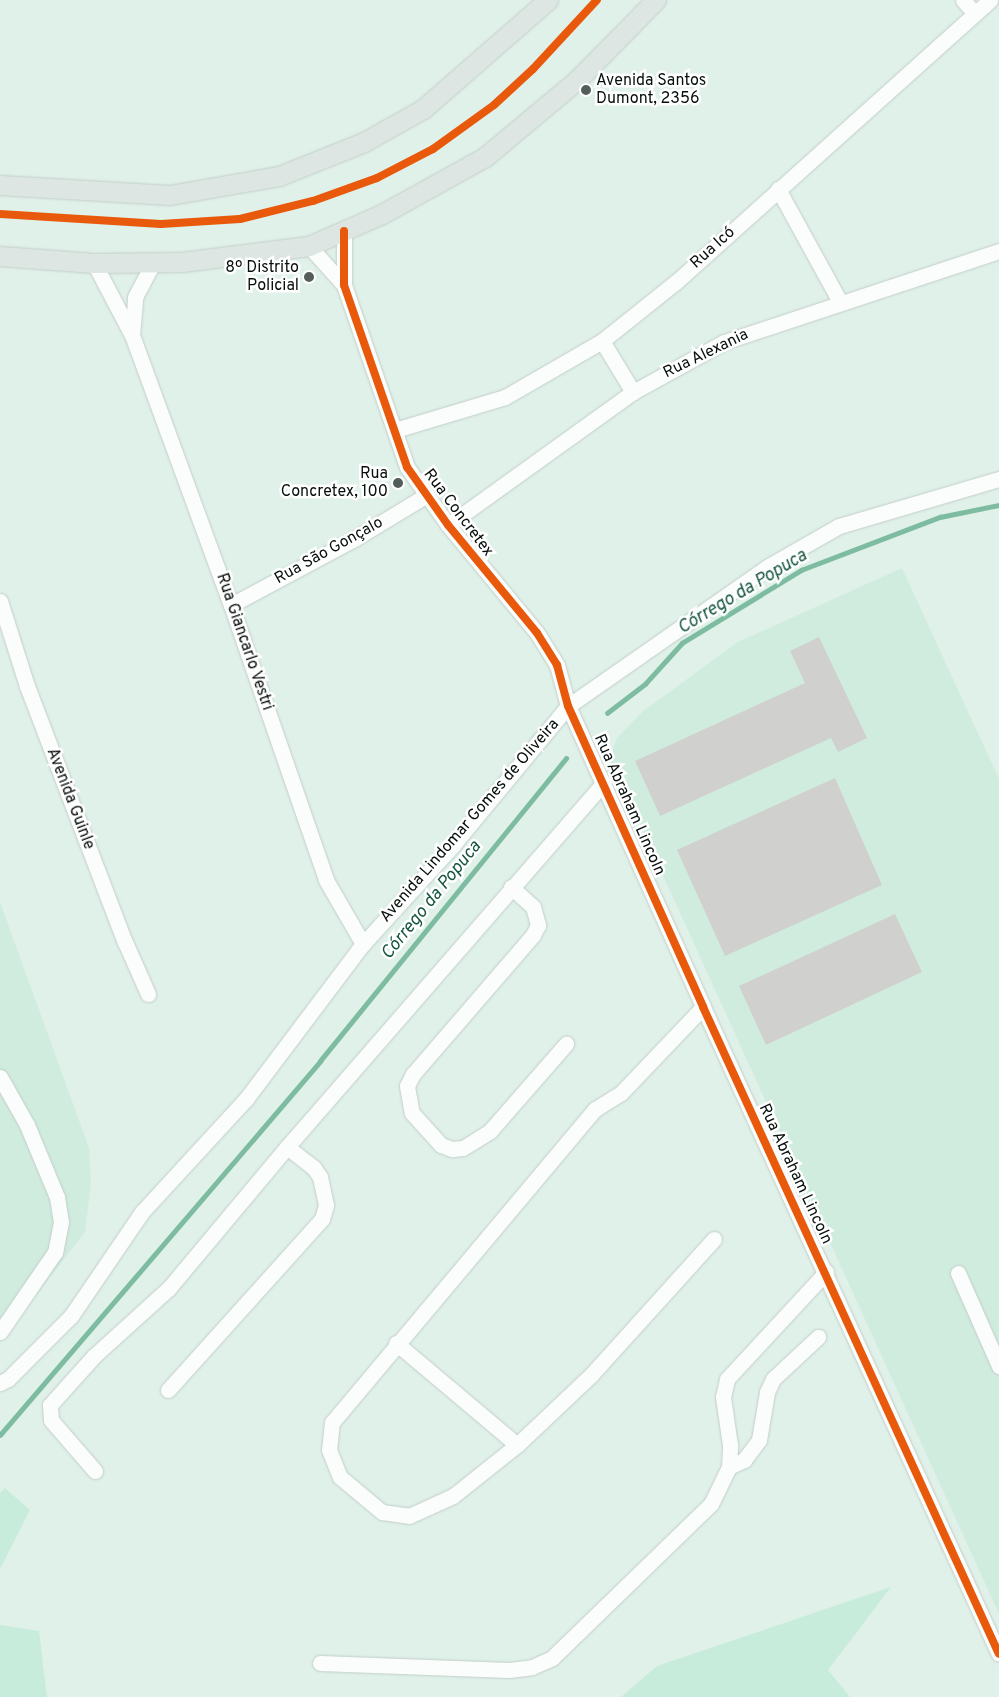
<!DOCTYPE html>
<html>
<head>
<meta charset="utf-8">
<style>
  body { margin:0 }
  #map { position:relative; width:999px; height:1697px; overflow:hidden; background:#e0f1e9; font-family:Overpass,sans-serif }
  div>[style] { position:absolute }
  .built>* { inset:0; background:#d0ecdf }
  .green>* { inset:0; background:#c8ecdb }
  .stream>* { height:4.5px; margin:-2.25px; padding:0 2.25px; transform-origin:2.25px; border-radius:2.25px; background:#7ebca2 }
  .building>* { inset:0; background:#d0d1ce }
  .roads { filter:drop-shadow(0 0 1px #c2cec8) drop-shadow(0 0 1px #c2cec8) }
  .minor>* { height:15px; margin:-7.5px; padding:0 7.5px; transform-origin:7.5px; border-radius:7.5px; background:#fafdfc }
  .major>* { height:19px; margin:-9.5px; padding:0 9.5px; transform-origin:9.5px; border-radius:9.5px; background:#dee6e3 }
  .cycleway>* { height:8px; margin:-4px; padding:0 4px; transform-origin:4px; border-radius:4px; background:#e8590c }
  .dots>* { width:14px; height:14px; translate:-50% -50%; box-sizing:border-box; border:2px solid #fff; border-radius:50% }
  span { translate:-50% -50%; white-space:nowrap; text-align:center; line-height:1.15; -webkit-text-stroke:5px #fff; paint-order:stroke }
  .poi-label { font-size:16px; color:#060f0b }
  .left { translate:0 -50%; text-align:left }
  .right { translate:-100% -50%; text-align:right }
  .street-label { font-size:16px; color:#060f0b }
  .water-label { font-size:18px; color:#15563e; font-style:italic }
</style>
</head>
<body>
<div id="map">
  <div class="built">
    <div style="clip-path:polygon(902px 568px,999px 779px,999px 1614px,610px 759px,617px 738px,642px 712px,738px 642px)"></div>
    <div style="clip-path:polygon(0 902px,89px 1148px,91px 1183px,85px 1232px,0 1342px)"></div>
  </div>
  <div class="green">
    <div style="clip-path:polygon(5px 1488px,30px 1510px,0 1569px,0 1493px)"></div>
    <div style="clip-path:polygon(891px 1587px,828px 1670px,850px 1697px,621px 1697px,657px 1666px)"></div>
    <div style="clip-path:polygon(0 1625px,39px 1631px,47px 1697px,0 1697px)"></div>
  </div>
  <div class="stream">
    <div style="left:607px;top:713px;width:48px;rotate:-37.3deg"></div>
    <div style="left:645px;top:684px;width:55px;rotate:-47.9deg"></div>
    <div style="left:682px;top:643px;width:140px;rotate:-31.5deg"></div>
    <div style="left:801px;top:570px;width:149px;rotate:-20.9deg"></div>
    <div style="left:940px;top:517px;width:60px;rotate:-11.5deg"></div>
    <div style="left:0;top:1435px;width:492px;rotate:-49.4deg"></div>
    <div style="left:320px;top:1061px;width:390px;rotate:-50.9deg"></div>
  </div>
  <div class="building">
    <div style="clip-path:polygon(819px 637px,867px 738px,838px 752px,831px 738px,660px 816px,635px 761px,805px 683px,790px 651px)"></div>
    <div style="clip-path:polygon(835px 778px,882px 885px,725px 956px,677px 850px)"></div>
    <div style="clip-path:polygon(895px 914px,922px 972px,766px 1045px,739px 986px)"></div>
  </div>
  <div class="roads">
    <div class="minor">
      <div style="left:963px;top:0;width:18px;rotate:49deg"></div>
      <div style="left:778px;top:189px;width:129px;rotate:61.2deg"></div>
      <div style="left:344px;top:231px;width:54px;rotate:90deg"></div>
      <div style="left:344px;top:285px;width:193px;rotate:70.9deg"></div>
      <div style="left:407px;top:467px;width:71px;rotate:54.7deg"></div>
      <div style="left:448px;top:525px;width:140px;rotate:50.5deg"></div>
      <div style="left:537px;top:633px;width:38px;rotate:58deg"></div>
      <div style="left:557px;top:665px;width:42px;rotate:75deg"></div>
      <div style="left:568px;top:706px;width:330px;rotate:65.8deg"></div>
      <div style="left:703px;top:1007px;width:711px;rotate:65.42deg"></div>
      <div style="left:309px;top:246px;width:52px;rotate:48.1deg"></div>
      <div style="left:94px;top:263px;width:81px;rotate:62.2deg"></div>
      <div style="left:132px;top:335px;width:288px;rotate:69.9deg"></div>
      <div style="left:231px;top:605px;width:291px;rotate:70.9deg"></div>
      <div style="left:326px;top:880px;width:74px;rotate:60deg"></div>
      <div style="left:132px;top:335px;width:38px;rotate:-85deg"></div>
      <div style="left:135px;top:297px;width:40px;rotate:-62deg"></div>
      <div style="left:602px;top:341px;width:60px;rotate:58.7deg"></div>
      <div style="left:395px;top:430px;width:115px;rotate:-16.7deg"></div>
      <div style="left:505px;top:397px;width:112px;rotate:-30deg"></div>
      <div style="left:602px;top:341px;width:95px;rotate:-38.6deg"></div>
      <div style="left:676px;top:282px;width:422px;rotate:-41.9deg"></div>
      <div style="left:448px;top:525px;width:228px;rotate:-35.7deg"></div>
      <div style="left:633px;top:392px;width:104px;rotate:-28.8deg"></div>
      <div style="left:724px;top:342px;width:290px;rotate:-18.3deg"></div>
      <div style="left:0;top:601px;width:89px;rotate:72.4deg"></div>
      <div style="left:27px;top:686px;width:274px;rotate:69.1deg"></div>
      <div style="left:125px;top:942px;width:57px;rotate:66.1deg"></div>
      <div style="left:231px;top:605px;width:142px;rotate:-28.2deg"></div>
      <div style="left:356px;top:538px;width:81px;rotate:-31.3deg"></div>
      <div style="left:511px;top:887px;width:30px;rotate:42deg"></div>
      <div style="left:533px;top:907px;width:19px;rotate:74deg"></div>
      <div style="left:538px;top:925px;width:11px;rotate:117deg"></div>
      <div style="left:533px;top:935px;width:184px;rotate:130.8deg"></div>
      <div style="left:413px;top:1074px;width:13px;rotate:117deg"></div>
      <div style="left:407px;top:1086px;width:27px;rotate:80deg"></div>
      <div style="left:412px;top:1113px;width:43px;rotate:47.8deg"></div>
      <div style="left:441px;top:1145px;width:12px;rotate:20deg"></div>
      <div style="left:452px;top:1149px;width:11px;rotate:-5deg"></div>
      <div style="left:463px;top:1148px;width:32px;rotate:-32deg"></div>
      <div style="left:490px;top:1131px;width:116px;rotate:-48.9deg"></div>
      <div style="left:703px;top:1007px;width:119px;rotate:133.6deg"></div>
      <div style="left:621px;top:1093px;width:31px;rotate:148deg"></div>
      <div style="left:595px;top:1109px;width:409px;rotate:130deg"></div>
      <div style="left:332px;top:1422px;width:28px;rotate:96deg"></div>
      <div style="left:329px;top:1450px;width:29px;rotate:68deg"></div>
      <div style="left:340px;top:1477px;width:55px;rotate:39.8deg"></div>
      <div style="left:382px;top:1512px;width:27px;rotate:8deg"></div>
      <div style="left:409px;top:1516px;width:48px;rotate:-24.4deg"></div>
      <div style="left:453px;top:1496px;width:82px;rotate:-38.6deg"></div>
      <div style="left:517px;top:1445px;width:103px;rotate:-43.4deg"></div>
      <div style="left:592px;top:1374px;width:182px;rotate:-47.9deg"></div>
      <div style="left:0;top:1077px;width:55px;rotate:60.6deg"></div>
      <div style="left:27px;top:1125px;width:78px;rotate:67.4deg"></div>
      <div style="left:57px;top:1197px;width:25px;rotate:81deg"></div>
      <div style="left:61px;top:1222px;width:31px;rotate:101deg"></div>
      <div style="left:55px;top:1252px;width:97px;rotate:124.5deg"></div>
      <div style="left:958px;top:1273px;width:102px;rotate:66.2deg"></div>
      <div style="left:396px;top:1343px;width:158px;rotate:40.1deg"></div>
      <div style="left:0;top:1383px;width:9px;rotate:-27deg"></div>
      <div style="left:8px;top:1379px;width:89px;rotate:-45deg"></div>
      <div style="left:71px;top:1316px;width:126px;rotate:-55.7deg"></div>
      <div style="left:142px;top:1212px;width:154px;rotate:-47.4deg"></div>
      <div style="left:246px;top:1099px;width:194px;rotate:-53deg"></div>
      <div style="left:363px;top:944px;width:134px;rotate:-47.7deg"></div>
      <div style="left:453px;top:845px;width:180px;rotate:-50.4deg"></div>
      <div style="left:568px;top:706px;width:243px;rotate:-34.9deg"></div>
      <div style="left:767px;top:567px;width:83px;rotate:-29.7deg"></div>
      <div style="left:839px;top:526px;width:167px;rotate:-16.4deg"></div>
      <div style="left:168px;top:1390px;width:230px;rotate:-48deg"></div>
      <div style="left:322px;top:1219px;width:15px;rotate:-74deg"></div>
      <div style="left:326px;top:1205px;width:29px;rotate:-102deg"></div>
      <div style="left:320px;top:1177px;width:11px;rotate:-124deg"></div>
      <div style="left:314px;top:1168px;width:34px;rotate:-142deg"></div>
      <div style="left:729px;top:1467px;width:17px;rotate:-25deg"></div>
      <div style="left:744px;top:1460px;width:25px;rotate:-53deg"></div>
      <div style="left:759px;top:1440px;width:49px;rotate:-80.5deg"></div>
      <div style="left:767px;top:1392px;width:14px;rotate:-65deg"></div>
      <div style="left:773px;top:1379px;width:62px;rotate:-43deg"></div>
      <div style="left:95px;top:1471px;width:67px;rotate:-130.8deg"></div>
      <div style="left:51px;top:1420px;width:15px;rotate:-94deg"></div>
      <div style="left:50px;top:1405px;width:66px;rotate:-48.1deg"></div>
      <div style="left:94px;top:1356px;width:101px;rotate:-42.2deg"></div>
      <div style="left:169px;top:1288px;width:184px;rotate:-50.1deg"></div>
      <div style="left:287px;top:1147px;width:483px;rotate:-49deg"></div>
      <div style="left:320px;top:1663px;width:189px;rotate:2.1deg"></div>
      <div style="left:509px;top:1670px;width:23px;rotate:-7deg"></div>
      <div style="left:532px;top:1667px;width:22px;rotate:-24deg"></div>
      <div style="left:552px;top:1658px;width:221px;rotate:-44.1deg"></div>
      <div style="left:711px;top:1504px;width:41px;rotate:-64.1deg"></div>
      <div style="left:729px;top:1467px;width:22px;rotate:-87deg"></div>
      <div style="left:730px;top:1445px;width:49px;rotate:-98.3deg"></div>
      <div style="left:723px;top:1397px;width:18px;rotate:-77deg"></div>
      <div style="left:727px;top:1379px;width:146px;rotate:-47.2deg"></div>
    </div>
    <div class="major">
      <div style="left:0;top:185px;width:170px;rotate:3.4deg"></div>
      <div style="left:170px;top:195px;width:111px;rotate:-9.9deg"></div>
      <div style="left:279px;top:176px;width:92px;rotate:-21.8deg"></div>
      <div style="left:364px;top:142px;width:68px;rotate:-29.2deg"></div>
      <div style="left:423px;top:109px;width:166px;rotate:-41.1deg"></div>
      <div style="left:0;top:256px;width:94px;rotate:4.3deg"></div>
      <div style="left:94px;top:263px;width:88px;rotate:-0.7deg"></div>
      <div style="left:182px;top:262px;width:128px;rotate:-7.2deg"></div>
      <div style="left:309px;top:246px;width:80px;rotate:-23.7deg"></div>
      <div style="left:382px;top:214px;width:118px;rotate:-29deg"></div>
      <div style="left:485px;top:157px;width:119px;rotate:-39.9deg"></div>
      <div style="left:576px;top:81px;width:114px;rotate:-45.4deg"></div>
    </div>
  </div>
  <div class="cycleway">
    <div style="left:0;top:214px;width:161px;rotate:3.6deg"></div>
    <div style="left:161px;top:224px;width:79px;rotate:-3.6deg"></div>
    <div style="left:240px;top:219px;width:75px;rotate:-13.9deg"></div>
    <div style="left:313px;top:201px;width:68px;rotate:-19.8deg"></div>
    <div style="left:377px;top:178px;width:63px;rotate:-27.4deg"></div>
    <div style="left:433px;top:149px;width:75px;rotate:-35.8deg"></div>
    <div style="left:494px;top:105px;width:53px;rotate:-42.7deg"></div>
    <div style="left:533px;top:69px;width:94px;rotate:-47.2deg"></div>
    <div style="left:344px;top:231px;width:54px;rotate:90deg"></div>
    <div style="left:344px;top:285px;width:193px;rotate:70.9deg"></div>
    <div style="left:407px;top:467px;width:71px;rotate:54.7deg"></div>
    <div style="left:448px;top:525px;width:140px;rotate:50.5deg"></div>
    <div style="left:537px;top:633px;width:38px;rotate:58deg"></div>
    <div style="left:557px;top:665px;width:42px;rotate:75deg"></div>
    <div style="left:568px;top:706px;width:330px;rotate:65.8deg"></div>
    <div style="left:703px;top:1007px;width:711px;rotate:65.42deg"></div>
  </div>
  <div class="dots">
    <div style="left:586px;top:90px;background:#525e59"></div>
    <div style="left:309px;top:277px;background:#525e59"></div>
    <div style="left:398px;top:483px;background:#525e59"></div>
  </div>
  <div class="poi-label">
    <span class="left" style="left:596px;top:90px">Avenida Santos<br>Dumont, 2356</span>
    <span class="right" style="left:299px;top:277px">8º Distrito<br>Policial</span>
    <span class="right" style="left:388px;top:483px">Rua<br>Concretex, 100</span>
  </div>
  <div class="street-label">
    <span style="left:713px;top:248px;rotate:-42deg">Rua Icó</span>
    <span style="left:706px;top:354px;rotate:-26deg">Rua Alexania</span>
    <span style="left:458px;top:513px;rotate:53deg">Rua Concretex</span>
    <span style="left:329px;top:551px;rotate:-29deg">Rua São Gonçalo</span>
    <span style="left:244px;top:642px;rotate:71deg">Rua Giancarlo Vestri</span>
    <span style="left:70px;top:799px;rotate:69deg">Avenida Guinle</span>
    <span style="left:629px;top:805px;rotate:66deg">Rua Abraham Lincoln</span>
    <span style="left:470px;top:821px;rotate:-49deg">Avenida Lindomar Gomes de Oliveira</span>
    <span style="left:795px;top:1174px;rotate:65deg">Rua Abraham Lincoln</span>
  </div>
  <div class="water-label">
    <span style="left:743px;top:593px;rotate:-31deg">Córrego da Popuca</span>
    <span style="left:432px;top:901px;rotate:-51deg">Córrego da Popuca</span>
  </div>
</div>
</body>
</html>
